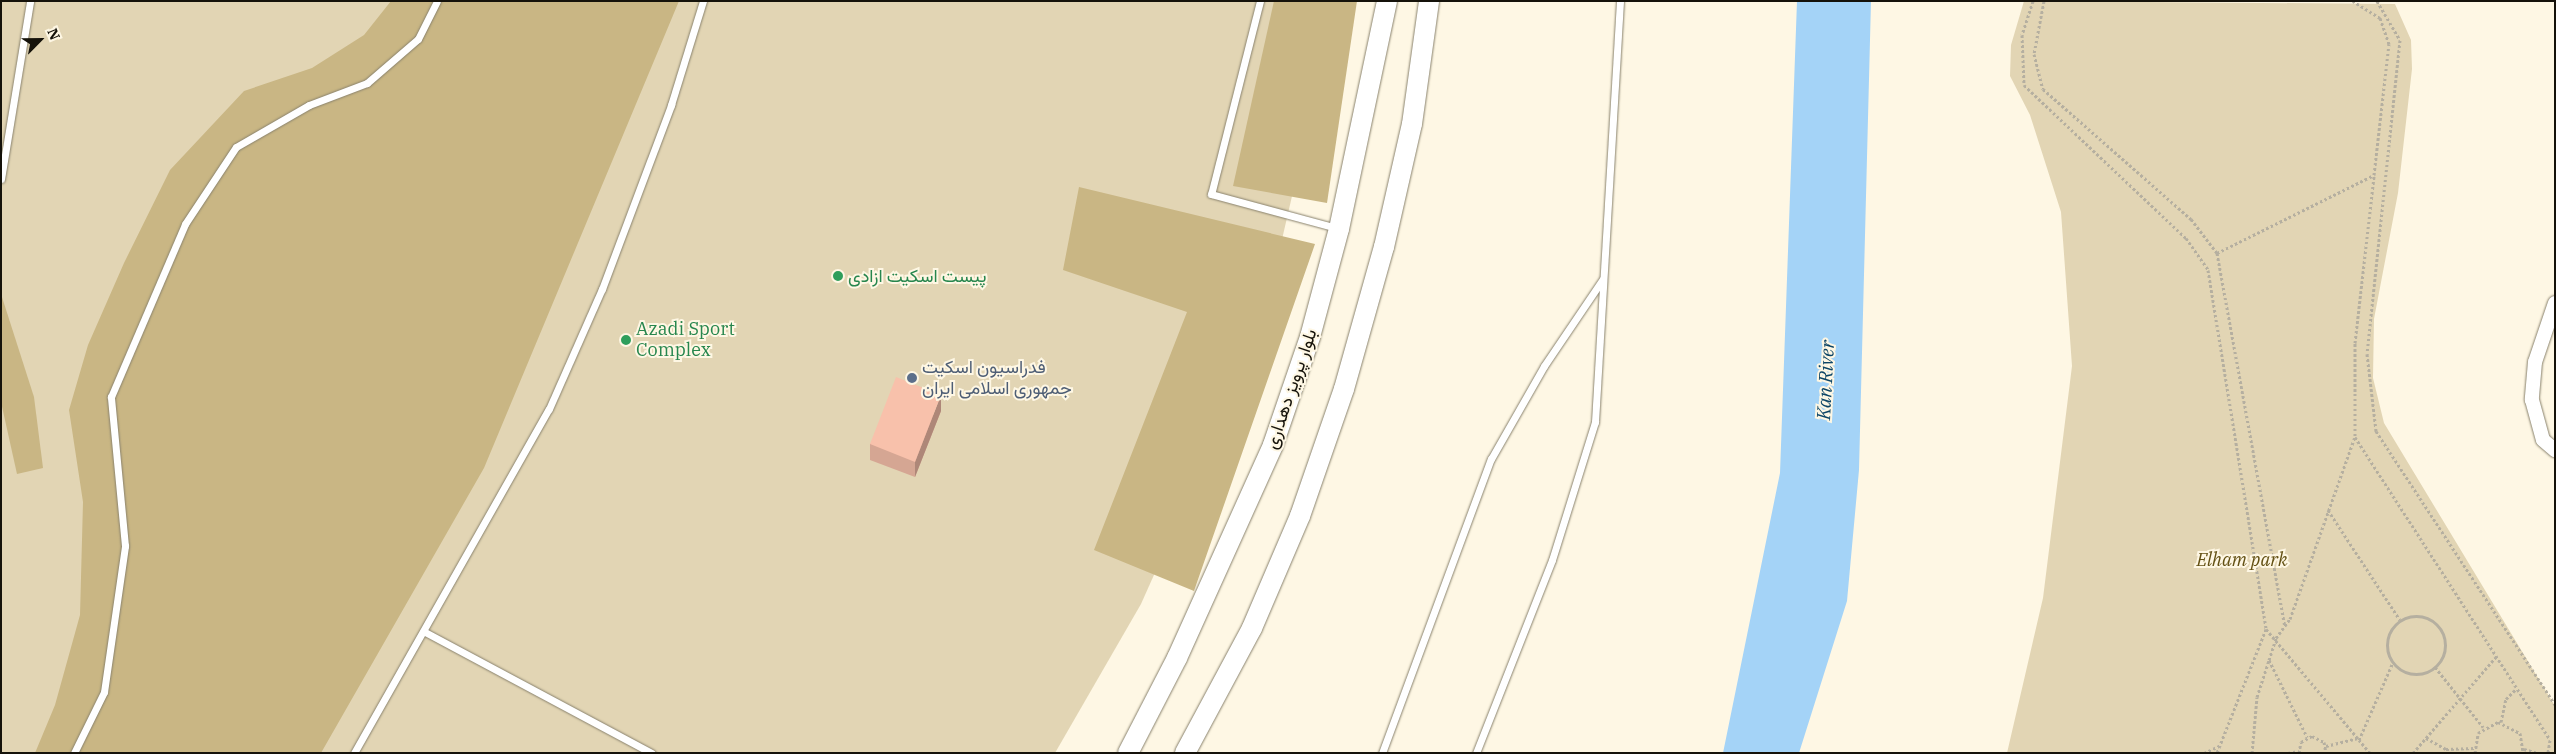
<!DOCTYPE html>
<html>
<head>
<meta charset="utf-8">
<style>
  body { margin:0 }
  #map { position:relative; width:2556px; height:754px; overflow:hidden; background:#fef7e4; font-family:"IBM Plex Serif",Vazirmatn,serif }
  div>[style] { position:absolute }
  .green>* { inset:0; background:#e2d5b4 }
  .forest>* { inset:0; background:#c9b684 }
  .water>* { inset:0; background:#a4d3f7 }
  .path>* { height:3px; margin-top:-1.5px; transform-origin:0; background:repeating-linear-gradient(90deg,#b5afa0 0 2.5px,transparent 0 5px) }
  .path>.ring { margin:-1.5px; padding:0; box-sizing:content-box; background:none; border:3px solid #b5afa0; border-radius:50% }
  .roads { filter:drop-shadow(0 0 1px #89826d) drop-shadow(0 0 1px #89826d) }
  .service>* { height:7px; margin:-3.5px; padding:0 3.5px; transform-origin:3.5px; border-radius:3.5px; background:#fff }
  .minor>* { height:14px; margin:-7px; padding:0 7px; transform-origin:7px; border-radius:7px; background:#fff }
  .secondary>* { height:20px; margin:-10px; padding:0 10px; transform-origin:10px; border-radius:10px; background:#fff }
  .wall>* { inset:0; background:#d5a693 }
  .shaded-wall>* { inset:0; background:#ae8778 }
  .building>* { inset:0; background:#f8c1ab }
  .dots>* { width:14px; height:14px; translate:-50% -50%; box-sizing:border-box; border:2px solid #fef7e4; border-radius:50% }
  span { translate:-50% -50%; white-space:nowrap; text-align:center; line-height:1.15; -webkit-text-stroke:4px #fef7e4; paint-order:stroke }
  .leisure-label { font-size:18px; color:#27864d }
  .left { translate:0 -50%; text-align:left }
  .service-label { font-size:18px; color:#4e5e75 }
  .street-label { font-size:18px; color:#15120a }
  .park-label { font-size:18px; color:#635013; font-style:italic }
  .water-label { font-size:19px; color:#0b4466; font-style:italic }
  .frame { position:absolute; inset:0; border:2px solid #15120a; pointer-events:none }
  .north { position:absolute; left:15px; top:15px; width:50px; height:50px; -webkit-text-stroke:4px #fef7e4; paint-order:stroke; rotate:67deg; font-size:14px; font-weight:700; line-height:20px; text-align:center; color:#15120a }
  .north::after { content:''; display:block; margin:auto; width:18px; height:22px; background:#15120a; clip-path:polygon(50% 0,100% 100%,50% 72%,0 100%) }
</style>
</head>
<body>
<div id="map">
  <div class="green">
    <div style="clip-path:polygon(1px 1px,1331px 1px,1320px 75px,1274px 274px,1229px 407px,1141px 604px,1055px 753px,1px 753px)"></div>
    <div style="clip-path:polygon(2024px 1px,2395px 4px,2411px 40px,2412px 69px,2398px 193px,2374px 319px,2373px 378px,2384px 423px,2555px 706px,2555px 753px,2007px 753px,2043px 598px,2072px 366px,2061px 212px,2030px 115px,2010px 76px,2011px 45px)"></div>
  </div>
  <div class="forest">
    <div style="clip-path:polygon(391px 1px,679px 1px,484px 468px,321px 753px,35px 753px,55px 705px,80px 615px,83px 502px,69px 410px,88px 345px,124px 263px,170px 170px,244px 91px,312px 68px,364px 35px)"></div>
    <div style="clip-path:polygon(1274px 1px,1357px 1px,1327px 203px,1233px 186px)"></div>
    <div style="clip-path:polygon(1079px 187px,1315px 244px,1194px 591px,1094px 550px,1187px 312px,1063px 270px)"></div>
    <div style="clip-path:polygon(1px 294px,34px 397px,43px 468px,17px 474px,1px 402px)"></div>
  </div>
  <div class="water">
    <div style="clip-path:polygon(1797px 1px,1871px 1px,1859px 470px,1847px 601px,1799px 753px,1723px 753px,1780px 473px)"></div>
  </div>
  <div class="path">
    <div style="left:2033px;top:1px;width:36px;rotate:108deg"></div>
    <div style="left:2022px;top:35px;width:50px;rotate:87.7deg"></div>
    <div style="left:2024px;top:85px;width:223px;rotate:43.4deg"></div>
    <div style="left:2186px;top:238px;width:39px;rotate:55deg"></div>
    <div style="left:2208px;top:270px;width:364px;rotate:80.8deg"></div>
    <div style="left:2266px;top:629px;width:133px;rotate:111.6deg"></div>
    <div style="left:2044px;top:1px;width:54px;rotate:100.7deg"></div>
    <div style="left:2034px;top:54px;width:36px;rotate:76deg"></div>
    <div style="left:2043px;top:89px;width:197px;rotate:41.3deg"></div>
    <div style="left:2191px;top:219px;width:43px;rotate:52.6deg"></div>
    <div style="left:2217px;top:253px;width:379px;rotate:79.7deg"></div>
    <div style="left:2377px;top:1px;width:45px;rotate:59.5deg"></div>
    <div style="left:2400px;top:40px;width:316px;rotate:96deg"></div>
    <div style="left:2367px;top:354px;width:78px;rotate:83.3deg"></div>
    <div style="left:2376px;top:431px;width:327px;rotate:56.8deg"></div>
    <div style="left:2217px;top:253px;width:175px;rotate:-26.4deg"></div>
    <div style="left:2374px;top:175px;width:132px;rotate:-83.5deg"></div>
    <div style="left:2389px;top:44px;width:28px;rotate:-109deg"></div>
    <div style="left:2380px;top:18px;width:32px;rotate:-148deg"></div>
    <div style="left:2355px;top:437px;width:360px;rotate:57.2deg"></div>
    <div style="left:2550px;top:740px;width:13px;rotate:99deg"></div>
    <div style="left:2328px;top:510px;width:131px;rotate:56.8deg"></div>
    <div class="ring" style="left:2387px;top:616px;width:55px;height:55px"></div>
    <div style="left:2266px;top:629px;width:145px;rotate:50deg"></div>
    <div style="left:2269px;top:660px;width:86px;rotate:63.7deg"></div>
    <div style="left:2435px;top:667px;width:77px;rotate:51.3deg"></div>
    <div style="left:2501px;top:722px;width:24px;rotate:-78deg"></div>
    <div style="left:2506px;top:699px;width:14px;rotate:-45deg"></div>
    <div style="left:2426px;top:738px;width:23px;rotate:29deg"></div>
    <div style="left:2446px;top:749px;width:28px;rotate:-2deg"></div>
    <div style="left:2326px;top:746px;width:32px;rotate:-14deg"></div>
    <div style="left:2524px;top:749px;width:15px;rotate:16deg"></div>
    <div style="left:2204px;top:753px;width:17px;rotate:-25deg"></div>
    <div style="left:2252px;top:753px;width:56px;rotate:-84.9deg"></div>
    <div style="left:2257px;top:697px;width:39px;rotate:-72deg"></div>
    <div style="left:2269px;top:660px;width:23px;rotate:-72deg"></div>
    <div style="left:2276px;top:638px;width:24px;rotate:-54deg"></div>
    <div style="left:2290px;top:619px;width:194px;rotate:-70.4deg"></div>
    <div style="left:2355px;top:436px;width:93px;rotate:-90deg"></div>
    <div style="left:2355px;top:343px;width:169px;rotate:-83.5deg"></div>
    <div style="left:2288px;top:753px;width:11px;rotate:-10deg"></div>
    <div style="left:2299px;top:753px;width:11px;rotate:-80deg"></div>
    <div style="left:2301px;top:742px;width:13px;rotate:-29deg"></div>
    <div style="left:2312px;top:736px;width:13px;rotate:27deg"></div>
    <div style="left:2324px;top:742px;width:11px;rotate:80deg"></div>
    <div style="left:2370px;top:753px;width:17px;rotate:-130deg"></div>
    <div style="left:2359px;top:740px;width:85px;rotate:-66.4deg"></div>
    <div style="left:2413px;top:753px;width:127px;rotate:-49.2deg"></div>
    <div style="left:2475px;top:753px;width:20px;rotate:-81deg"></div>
    <div style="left:2478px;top:733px;width:23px;rotate:-29deg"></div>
    <div style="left:2498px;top:722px;width:25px;rotate:27deg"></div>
    <div style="left:2520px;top:733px;width:20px;rotate:81deg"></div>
  </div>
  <div class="roads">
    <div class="service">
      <div style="left:1260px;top:1px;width:199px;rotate:104.2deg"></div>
      <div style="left:1211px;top:194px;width:131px;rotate:15.1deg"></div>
      <div style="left:1px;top:179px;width:180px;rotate:-80.7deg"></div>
      <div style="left:425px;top:632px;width:257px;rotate:28.1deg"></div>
      <div style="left:74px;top:753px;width:68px;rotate:-63.8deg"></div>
      <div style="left:104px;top:692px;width:148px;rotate:-81.8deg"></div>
      <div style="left:125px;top:546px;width:150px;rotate:-95.4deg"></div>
      <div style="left:111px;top:397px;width:188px;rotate:-66.8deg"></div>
      <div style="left:185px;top:224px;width:92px;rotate:-56.5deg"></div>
      <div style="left:236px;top:147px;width:84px;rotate:-29.9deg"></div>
      <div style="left:309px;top:105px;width:62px;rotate:-20.8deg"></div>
      <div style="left:367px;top:83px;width:67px;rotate:-40.8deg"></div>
      <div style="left:418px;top:39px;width:42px;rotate:-63.4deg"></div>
      <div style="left:354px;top:753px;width:395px;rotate:-60.5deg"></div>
      <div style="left:549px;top:409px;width:131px;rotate:-66.2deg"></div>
      <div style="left:602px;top:289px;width:197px;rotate:-69.4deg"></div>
      <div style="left:671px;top:105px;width:109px;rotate:-72.9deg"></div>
      <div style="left:1382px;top:753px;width:314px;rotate:-69.7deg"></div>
      <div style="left:1491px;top:459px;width:107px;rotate:-60.3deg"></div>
      <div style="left:1544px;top:366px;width:105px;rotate:-55.9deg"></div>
      <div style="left:1476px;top:753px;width:207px;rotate:-68.5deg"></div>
      <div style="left:1552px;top:560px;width:145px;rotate:-72.7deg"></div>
      <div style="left:1595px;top:422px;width:422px;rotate:-86.6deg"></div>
    </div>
    <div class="minor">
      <div style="left:2555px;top:303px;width:62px;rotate:108.7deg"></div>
      <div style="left:2535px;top:362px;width:38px;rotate:95deg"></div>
      <div style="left:2532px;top:400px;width:41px;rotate:74.6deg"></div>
      <div style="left:2543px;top:440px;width:16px;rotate:40deg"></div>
    </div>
    <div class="secondary">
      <div style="left:1128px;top:753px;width:107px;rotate:-62.7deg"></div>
      <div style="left:1177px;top:658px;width:234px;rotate:-65.7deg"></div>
      <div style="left:1273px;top:445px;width:114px;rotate:-71.1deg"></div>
      <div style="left:1310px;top:337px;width:112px;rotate:-75deg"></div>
      <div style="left:1339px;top:229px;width:233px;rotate:-78.1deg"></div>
      <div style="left:1185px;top:753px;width:142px;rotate:-61.8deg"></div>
      <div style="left:1252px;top:628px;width:122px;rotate:-66.8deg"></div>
      <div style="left:1300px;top:516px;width:134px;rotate:-70.9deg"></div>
      <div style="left:1344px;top:389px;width:148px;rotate:-74.3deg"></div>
      <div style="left:1384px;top:247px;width:126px;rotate:-77.2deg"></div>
      <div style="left:1412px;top:124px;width:124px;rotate:-82.1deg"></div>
    </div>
  </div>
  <div class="wall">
    <div style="clip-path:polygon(941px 411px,915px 477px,870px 460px,870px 444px)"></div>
  </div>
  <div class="shaded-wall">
    <div style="clip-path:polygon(941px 395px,941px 411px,915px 477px,915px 462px)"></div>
  </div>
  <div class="building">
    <div style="clip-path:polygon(896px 377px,941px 395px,915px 462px,870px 444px)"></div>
  </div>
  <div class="dots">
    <div style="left:838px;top:276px;background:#2e9e5b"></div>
    <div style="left:626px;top:340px;background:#2e9e5b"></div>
    <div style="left:912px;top:378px;background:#5c6f8a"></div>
  </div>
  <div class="leisure-label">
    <span class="left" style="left:848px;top:276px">پیست اسکیت ازادی</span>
    <span class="left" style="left:636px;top:340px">Azadi Sport<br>Complex</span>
  </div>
  <div class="service-label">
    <span class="left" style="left:922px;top:378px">فدراسیون اسکیت<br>جمهوری اسلامی ایران</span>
  </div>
  <div class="street-label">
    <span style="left:1291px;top:389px;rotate:-71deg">بلوار پرویز دهداری</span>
  </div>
  <div class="park-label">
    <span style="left:2242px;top:560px">Elham park</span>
  </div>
  <div class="water-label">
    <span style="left:1826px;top:380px;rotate:-87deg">Kan River</span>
  </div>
  <div class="frame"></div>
  <div class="north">N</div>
</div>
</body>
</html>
